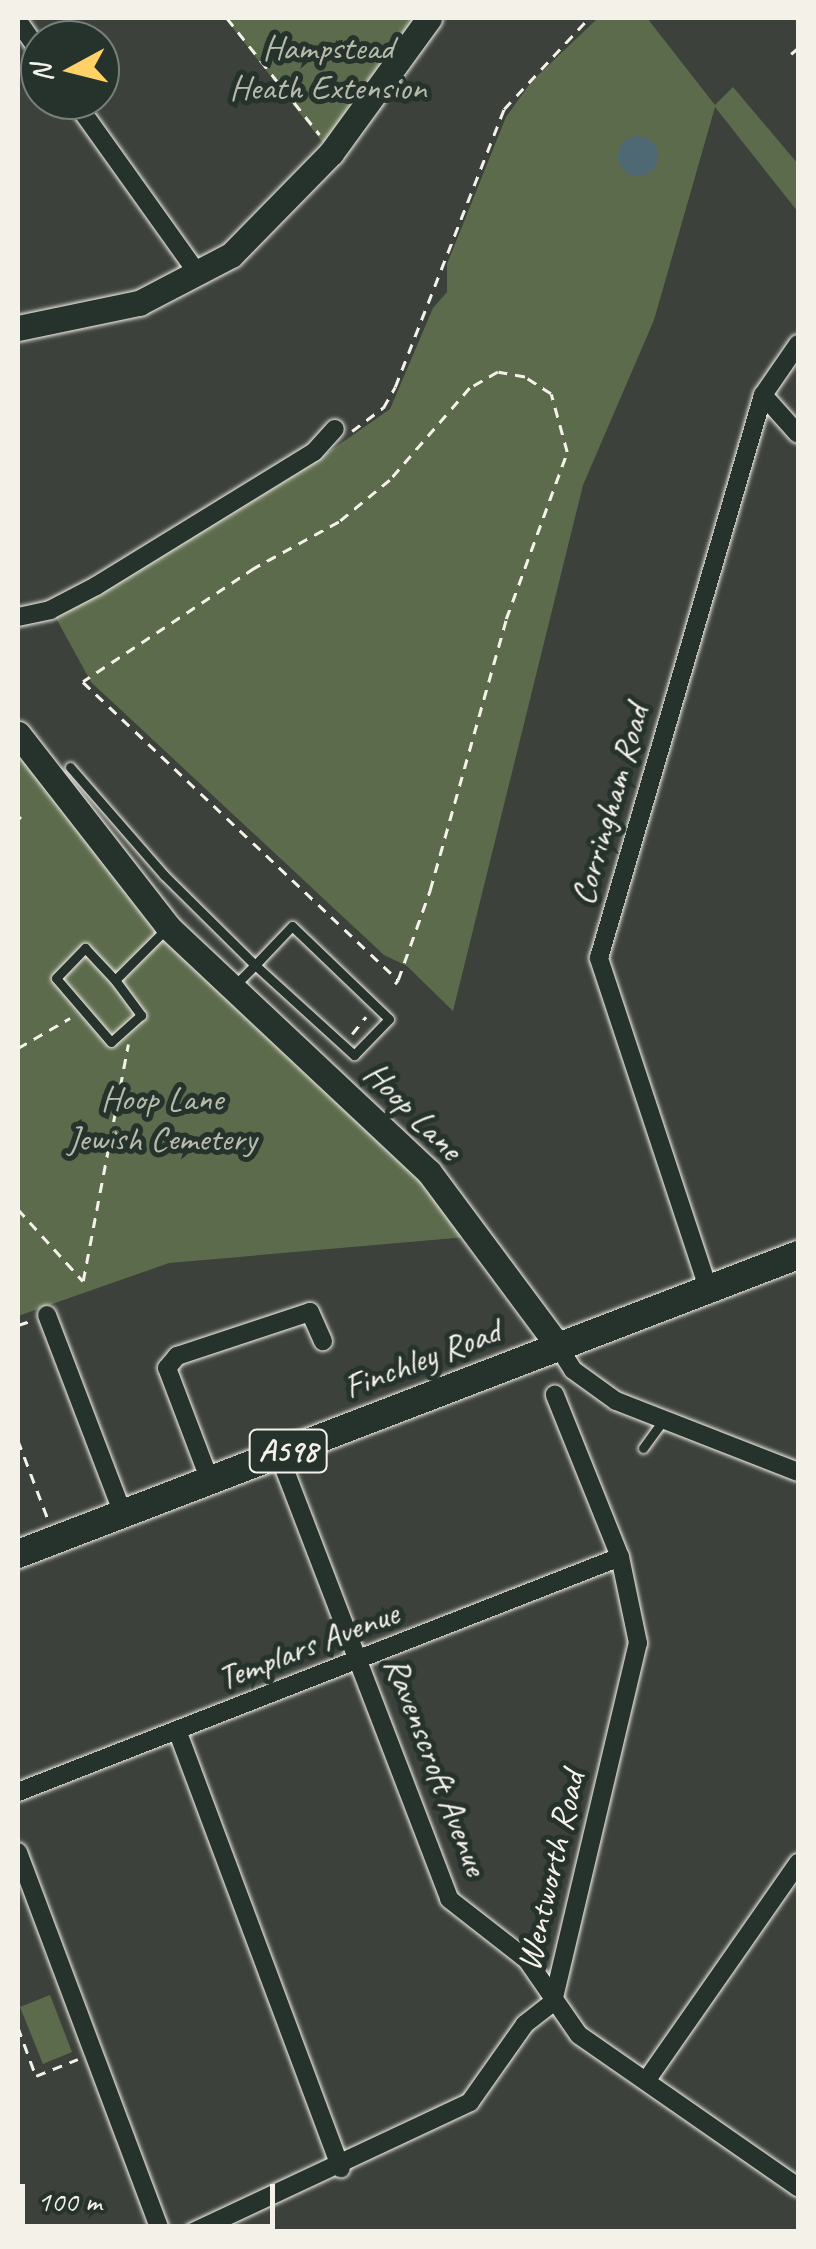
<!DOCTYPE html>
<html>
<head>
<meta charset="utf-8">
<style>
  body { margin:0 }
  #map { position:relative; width:816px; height:2249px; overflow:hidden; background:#3c423b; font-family:Caveat,sans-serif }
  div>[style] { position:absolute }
  .green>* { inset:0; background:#5d6b4d }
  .water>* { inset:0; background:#4f6974 }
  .round { border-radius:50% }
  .path>* { height:2.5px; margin-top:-1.25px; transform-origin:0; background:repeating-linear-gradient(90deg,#f4f1e8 0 10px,transparent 0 18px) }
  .roads { filter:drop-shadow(0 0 2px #f4f1e8) drop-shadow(0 0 2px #f4f1e8) }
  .lane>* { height:9px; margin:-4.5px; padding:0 4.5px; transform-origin:4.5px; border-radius:4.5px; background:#26332d }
  .street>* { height:18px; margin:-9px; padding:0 9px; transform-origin:9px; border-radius:9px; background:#26332d }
  .secondary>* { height:25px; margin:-12.5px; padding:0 12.5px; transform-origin:12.5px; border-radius:12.5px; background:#26332d }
  .primary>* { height:28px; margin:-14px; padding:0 14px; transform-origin:14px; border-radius:14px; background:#26332d }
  span { translate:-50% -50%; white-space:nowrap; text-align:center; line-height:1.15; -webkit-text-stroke:10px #26332d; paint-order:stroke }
  .shield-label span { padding:2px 8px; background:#26332d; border:2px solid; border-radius:8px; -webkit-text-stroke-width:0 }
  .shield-label { font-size:32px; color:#f4f1e8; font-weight:700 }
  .park-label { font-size:35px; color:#b8bbaa }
  .street-label { font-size:35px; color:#f4f1e8 }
  .frame { position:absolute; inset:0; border:20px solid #f4f1e8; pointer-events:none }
  .north { position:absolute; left:20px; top:20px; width:100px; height:100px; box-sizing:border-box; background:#26332d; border:2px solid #787f78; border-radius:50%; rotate:263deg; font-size:28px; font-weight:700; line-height:40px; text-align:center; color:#f4f1e8 }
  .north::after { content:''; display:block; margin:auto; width:35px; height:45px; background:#ffd166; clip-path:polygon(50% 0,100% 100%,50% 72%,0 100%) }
  .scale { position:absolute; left:20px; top:2184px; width:255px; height:45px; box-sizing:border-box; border:5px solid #f4f1e8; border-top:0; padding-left:12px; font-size:30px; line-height:35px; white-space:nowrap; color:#f4f1e8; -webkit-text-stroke:8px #26332d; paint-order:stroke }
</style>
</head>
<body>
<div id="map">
  <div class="green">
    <div style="clip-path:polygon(225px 18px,428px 18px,331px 153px)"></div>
    <div style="clip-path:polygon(598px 18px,647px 18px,715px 105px,733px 87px,798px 164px,798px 212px,715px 107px,654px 320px,583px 485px,453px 1011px,407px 966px,384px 955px,91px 682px,56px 618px,300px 472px,390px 409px,433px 308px,447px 292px,447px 264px,506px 117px,532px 81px)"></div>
    <div style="clip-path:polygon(18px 734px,66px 802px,478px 1236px,169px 1263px,18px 1316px)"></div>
    <div style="clip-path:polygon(50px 1995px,72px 2052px,43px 2064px,20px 2007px)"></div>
  </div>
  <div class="water">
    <div class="round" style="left:618px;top:136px;width:40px;height:40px"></div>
  </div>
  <div class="path">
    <div style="left:227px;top:18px;width:149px;rotate:51.5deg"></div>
    <div style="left:791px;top:54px;width:9px;rotate:-41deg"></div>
    <div style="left:352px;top:431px;width:39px;rotate:-37deg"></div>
    <div style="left:383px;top:408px;width:24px;rotate:-60deg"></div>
    <div style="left:395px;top:387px;width:299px;rotate:-68.6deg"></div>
    <div style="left:504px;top:109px;width:125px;rotate:-47deg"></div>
    <div style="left:18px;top:816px;width:4px;rotate:34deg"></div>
    <div style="left:395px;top:984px;width:5px;rotate:-53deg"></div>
    <div style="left:398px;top:980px;width:96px;rotate:-70.4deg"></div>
    <div style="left:430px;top:890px;width:281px;rotate:-74.3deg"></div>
    <div style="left:506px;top:619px;width:178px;rotate:-69.9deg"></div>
    <div style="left:567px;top:452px;width:60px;rotate:-105.4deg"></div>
    <div style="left:551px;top:394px;width:31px;rotate:-147deg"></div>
    <div style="left:525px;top:377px;width:27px;rotate:-170deg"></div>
    <div style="left:498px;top:372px;width:32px;rotate:150deg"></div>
    <div style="left:470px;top:388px;width:122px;rotate:131deg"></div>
    <div style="left:390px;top:480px;width:66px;rotate:140.5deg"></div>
    <div style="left:339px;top:522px;width:96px;rotate:151.3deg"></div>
    <div style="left:255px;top:568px;width:206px;rotate:146.5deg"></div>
    <div style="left:83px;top:682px;width:434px;rotate:43.4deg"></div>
    <div style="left:352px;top:1034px;width:22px;rotate:-51deg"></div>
    <div style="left:18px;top:1048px;width:60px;rotate:-30deg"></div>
    <div style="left:18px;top:1209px;width:97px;rotate:47.9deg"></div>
    <div style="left:83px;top:1281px;width:241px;rotate:-79.2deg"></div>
    <div style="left:18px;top:1325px;width:13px;rotate:-18deg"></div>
    <div style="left:18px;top:1440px;width:85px;rotate:69.2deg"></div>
    <div style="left:18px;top:2027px;width:52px;rotate:69.8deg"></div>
    <div style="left:36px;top:2076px;width:45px;rotate:-22deg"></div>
  </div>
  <div class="roads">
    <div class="lane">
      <div style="left:70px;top:767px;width:143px;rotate:49deg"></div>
      <div style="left:164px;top:875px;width:128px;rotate:44.7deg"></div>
      <div style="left:255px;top:965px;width:134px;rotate:42.3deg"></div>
      <div style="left:354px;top:1055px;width:50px;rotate:-45.8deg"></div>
      <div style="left:389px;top:1019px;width:134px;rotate:-136.2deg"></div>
      <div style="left:292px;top:926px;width:54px;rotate:133.5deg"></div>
      <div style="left:255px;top:965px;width:30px;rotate:135deg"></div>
      <div style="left:115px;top:980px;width:44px;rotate:53.4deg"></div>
      <div style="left:141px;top:1015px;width:40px;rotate:138deg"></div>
      <div style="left:111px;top:1042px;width:84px;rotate:-130.7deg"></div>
      <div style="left:56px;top:978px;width:42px;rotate:-46deg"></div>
      <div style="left:85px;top:948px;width:44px;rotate:46.8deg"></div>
      <div style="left:115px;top:980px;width:72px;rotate:-45deg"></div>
      <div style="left:643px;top:1448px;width:36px;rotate:-54deg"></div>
    </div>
    <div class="street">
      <div style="left:18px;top:21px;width:38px;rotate:55deg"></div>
      <div style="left:74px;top:100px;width:215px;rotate:54.5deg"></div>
      <div style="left:763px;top:395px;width:52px;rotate:48.1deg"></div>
      <div style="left:18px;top:617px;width:33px;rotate:-12deg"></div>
      <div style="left:50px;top:610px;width:52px;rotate:-27.6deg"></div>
      <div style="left:96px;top:586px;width:256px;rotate:-31.6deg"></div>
      <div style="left:314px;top:452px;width:31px;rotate:-48deg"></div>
      <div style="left:708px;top:1288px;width:348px;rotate:-108.3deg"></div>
      <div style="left:599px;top:958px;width:586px;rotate:-73.76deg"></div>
      <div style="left:763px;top:395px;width:62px;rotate:-55.5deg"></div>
      <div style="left:47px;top:1315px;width:213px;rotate:69.1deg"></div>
      <div style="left:558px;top:1346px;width:28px;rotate:58deg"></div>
      <div style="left:573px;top:1370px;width:53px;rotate:35.8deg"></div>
      <div style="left:616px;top:1401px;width:195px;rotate:21.3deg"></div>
      <div style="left:279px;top:1455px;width:475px;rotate:69deg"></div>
      <div style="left:449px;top:1899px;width:99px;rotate:38deg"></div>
      <div style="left:527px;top:1960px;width:91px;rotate:55.3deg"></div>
      <div style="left:579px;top:2035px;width:267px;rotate:34.8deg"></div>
      <div style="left:210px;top:1481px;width:121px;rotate:-110.8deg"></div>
      <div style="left:167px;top:1368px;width:16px;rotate:-50deg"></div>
      <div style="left:177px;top:1356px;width:140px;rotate:-18.3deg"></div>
      <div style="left:310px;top:1312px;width:32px;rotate:66deg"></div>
      <div style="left:177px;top:1730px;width:468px;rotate:69.5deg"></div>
      <div style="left:18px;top:1792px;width:646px;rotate:-21.32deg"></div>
      <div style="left:18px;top:1852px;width:406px;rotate:69.4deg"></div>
      <div style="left:646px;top:2081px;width:266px;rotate:-55.1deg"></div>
      <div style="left:193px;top:2232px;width:306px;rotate:-25.1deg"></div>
      <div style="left:470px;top:2102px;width:95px;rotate:-54.8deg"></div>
      <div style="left:525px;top:2024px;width:36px;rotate:-38deg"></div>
      <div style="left:553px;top:2002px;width:369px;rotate:-76.7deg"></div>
      <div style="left:638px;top:1643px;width:88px;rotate:-101.8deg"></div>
      <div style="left:620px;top:1557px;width:175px;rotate:-111.9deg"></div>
    </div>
    <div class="secondary">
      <div style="left:18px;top:328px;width:124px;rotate:-11.7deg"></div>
      <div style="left:139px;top:303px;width:104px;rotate:-27.6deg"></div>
      <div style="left:231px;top:255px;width:143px;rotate:-45.6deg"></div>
      <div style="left:331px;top:153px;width:167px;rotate:-54deg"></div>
      <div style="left:18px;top:734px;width:244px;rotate:52.1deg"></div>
      <div style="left:168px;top:927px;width:358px;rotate:43.2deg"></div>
      <div style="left:429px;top:1172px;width:217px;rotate:53.4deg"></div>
    </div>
    <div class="primary">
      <div style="left:18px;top:1554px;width:835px;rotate:-20.97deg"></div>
    </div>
  </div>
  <div class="shield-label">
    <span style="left:288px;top:1451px">A598</span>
  </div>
  <div class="park-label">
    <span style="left:328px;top:68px">Hampstead<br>Heath Extension</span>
    <span style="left:162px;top:1119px">Hoop Lane<br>Jewish Cemetery</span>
  </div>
  <div class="street-label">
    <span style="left:610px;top:805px;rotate:-74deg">Corringham Road</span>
    <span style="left:413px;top:1111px;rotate:45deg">Hoop Lane</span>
    <span style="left:422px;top:1359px;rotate:-21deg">Finchley Road</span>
    <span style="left:308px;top:1646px;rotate:-21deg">Templars Avenue</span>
    <span style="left:436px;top:1766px;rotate:69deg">Ravenscroft Avenue</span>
    <span style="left:551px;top:1871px;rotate:-77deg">Wentworth Road</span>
  </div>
  <div class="frame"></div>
  <div class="north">N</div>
  <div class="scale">100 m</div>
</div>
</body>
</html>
